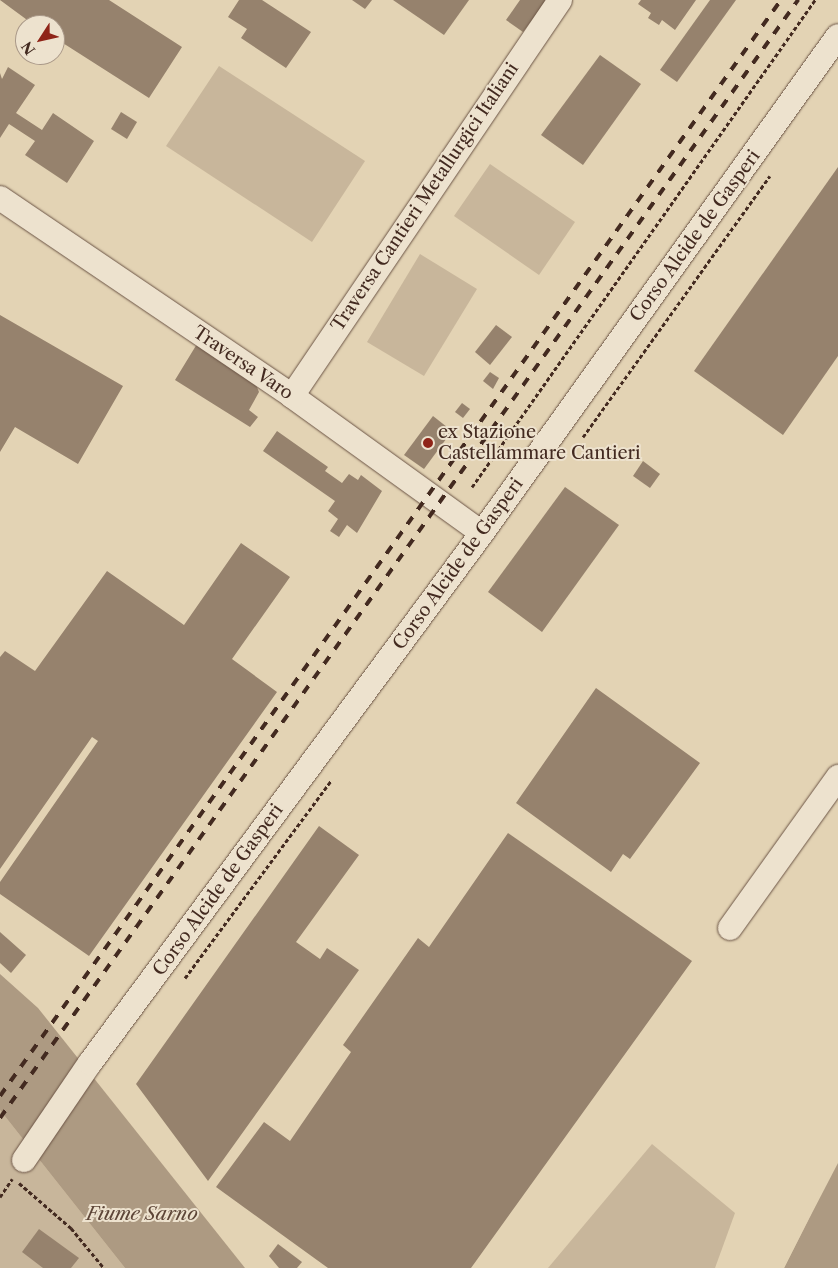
<!DOCTYPE html>
<html>
<head>
<meta charset="utf-8">
<style>
  body { margin:0 }
  #map { position:relative; width:838px; height:1268px; overflow:hidden; background:#e3d3b4; font-family:"Libre Caslon Text",serif }
  div>[style] { position:absolute }
  .green>* { inset:0; background:#c8b69b }
  .water>* { inset:0; background:#ad9a82 }
  .pier>* { inset:0; background:#e3d3b4 }
  .building>* { inset:0; background:#96826d }
  .path>* { height:3px; margin-top:-1.5px; transform-origin:0; background:repeating-linear-gradient(90deg,#432a20 0 4px,transparent 0 6.5px) }
  .roads { filter:drop-shadow(0 0 1px #6b5445) drop-shadow(0 0 1px #6b5445) }
  .minor>* { height:24px; margin:-12px; padding:0 12px; transform-origin:12px; border-radius:12px; background:#ede2ce }
  .rail>* { height:4px; margin-top:-2px; transform-origin:0; background:repeating-linear-gradient(90deg,#432a20 0 9px,transparent 0 18px) }
  .dots>* { width:14px; height:14px; translate:-50% -50%; box-sizing:border-box; border:2px solid #ede2ce; border-radius:50% }
  span { translate:-50% -50%; white-space:nowrap; text-align:center; line-height:1.15; -webkit-text-stroke:4px #ede2ce; paint-order:stroke }
  .street-label { font-size:18px; color:#432a20 }
  .poi-label { font-size:18px; color:#432a20 }
  .left { translate:0 -50%; text-align:left }
  .water-label { font-size:19px; color:#5e4638; font-style:italic }
  .north { position:absolute; left:15px; top:15px; width:50px; height:50px; box-sizing:border-box; background:#ede2ce; border:1px solid #a99888; border-radius:50%; rotate:235deg; font-size:14px; font-weight:700; line-height:20px; text-align:center; color:#432a20 }
  .north::after { content:''; display:block; margin:auto; width:18px; height:22px; background:#8f2418; clip-path:polygon(50% 0,100% 100%,50% 72%,0 100%) }
</style>
</head>
<body>
<div id="map">
  <div class="green">
    <div style="clip-path:polygon(219px 66px,365px 161px,312px 242px,166px 146px)"></div>
    <div style="clip-path:polygon(490px 164px,575px 222px,539px 275px,454px 216px)"></div>
    <div style="clip-path:polygon(420px 254px,477px 289px,424px 376px,367px 342px)"></div>
    <div style="clip-path:polygon(0 1110px,125px 1268px,0 1268px)"></div>
    <div style="clip-path:polygon(652px 1144px,735px 1213px,715px 1268px,548px 1268px)"></div>
  </div>
  <div class="water">
    <div style="clip-path:polygon(0 974px,38px 1008px,245px 1268px,125px 1268px,0 1110px)"></div>
    <div style="clip-path:polygon(838px 1163px,838px 1268px,784px 1268px,812px 1213px)"></div>
  </div>
  <div class="pier">
    <div style="clip-path:polygon(838px 1160px,784px 1268px,782px 1268px,836px 1162px)"></div>
  </div>
  <div class="building">
    <div style="clip-path:polygon(0 0,109px 0,182px 47px,149px 98px,55px 38px,55px 25px,34px 25px)"></div>
    <div style="clip-path:polygon(239px 0,262px 0,311px 32px,286px 68px,241px 38px,247px 29px,228px 17px)"></div>
    <div style="clip-path:polygon(352px 0,372px 0,365px 9px)"></div>
    <div style="clip-path:polygon(393px 0,469px 0,444px 35px)"></div>
    <div style="clip-path:polygon(520px 0,547px 0,523px 32px,506px 20px)"></div>
    <div style="clip-path:polygon(641px 0,696px 0,675px 30px,662px 20px,659px 25px,648px 18px,651px 13px,638px 4px)"></div>
    <div style="clip-path:polygon(710px 0,736px 0,677px 82px,660px 70px)"></div>
    <div style="clip-path:polygon(600px 55px,641px 84px,583px 165px,541px 135px)"></div>
    <div style="clip-path:polygon(8px 67px,35px 85px,16px 113px,42px 130px,53px 113px,94px 141px,67px 183px,25px 155px,35px 141px,9px 124px,0 138px,0 73px,2px 79px)"></div>
    <div style="clip-path:polygon(121px 112px,137px 122px,127px 139px,111px 129px)"></div>
    <div style="clip-path:polygon(838px 167px,838px 356px,783px 435px,694px 371px)"></div>
    <div style="clip-path:polygon(0 315px,123px 386px,78px 464px,15px 427px,0 452px)"></div>
    <div style="clip-path:polygon(496px 325px,512px 337px,490px 365px,475px 352px)"></div>
    <div style="clip-path:polygon(200px 339px,253px 377px,259px 392px,249px 410px,258px 417px,250px 427px,175px 380px)"></div>
    <div style="clip-path:polygon(490px 372px,499px 378px,493px 389px,483px 381px)"></div>
    <div style="clip-path:polygon(462px 403px,470px 409px,463px 418px,455px 412px)"></div>
    <div style="clip-path:polygon(433px 416px,452px 431px,424px 469px,404px 455px)"></div>
    <div style="clip-path:polygon(277px 431px,328px 467px,325px 471px,342px 483px,349px 474px,358px 480px,361px 475px,382px 491px,357px 533px,347px 525px,339px 537px,330px 531px,338px 519px,328px 511px,335px 501px,263px 451px)"></div>
    <div style="clip-path:polygon(643px 461px,660px 474px,650px 488px,633px 476px)"></div>
    <div style="clip-path:polygon(565px 487px,619px 525px,542px 632px,488px 592px)"></div>
    <div style="clip-path:polygon(241px 543px,290px 577px,232px 659px,277px 692px,89px 956px,0 894px,0 882px,98px 741px,92px 737px,0 869px,0 657px,5px 651px,35px 671px,107px 571px,184px 625px)"></div>
    <div style="clip-path:polygon(596px 688px,700px 763px,630px 859px,623px 854px,611px 872px,516px 803px)"></div>
    <div style="clip-path:polygon(319px 826px,359px 855px,296px 942px,320px 959px,327px 948px,359px 970px,208px 1181px,136px 1084px)"></div>
    <div style="clip-path:polygon(508px 833px,692px 961px,471px 1268px,328px 1268px,216px 1187px,264px 1122px,290px 1141px,351px 1052px,343px 1045px,418px 938px,429px 947px)"></div>
    <div style="clip-path:polygon(0 932px,26px 955px,11px 973px,0 963px)"></div>
    <div style="clip-path:polygon(39px 1229px,79px 1258px,71px 1268px,43px 1268px,22px 1252px)"></div>
    <div style="clip-path:polygon(278px 1244px,302px 1262px,297px 1268px,279px 1268px,269px 1256px)"></div>
  </div>
  <div class="path">
    <div style="left:583px;top:437px;width:321px;rotate:-54.4deg"></div>
    <div style="left:472px;top:487px;width:596px;rotate:-54.84deg"></div>
    <div style="left:185px;top:978px;width:245px;rotate:-53.5deg"></div>
    <div style="left:19px;top:1183px;width:69px;rotate:40.9deg"></div>
    <div style="left:71px;top:1228px;width:52px;rotate:50.5deg"></div>
    <div style="left:0;top:1197px;width:22px;rotate:-56deg"></div>
  </div>
  <div class="roads">
    <div class="minor">
      <div style="left:0;top:198px;width:353px;rotate:34.1deg"></div>
      <div style="left:292px;top:396px;width:234px;rotate:35.8deg"></div>
      <div style="left:292px;top:396px;width:478px;rotate:-55.9deg"></div>
      <div style="left:730px;top:928px;width:186px;rotate:-54.4deg"></div>
      <div style="left:24px;top:1160px;width:117px;rotate:-55.8deg"></div>
      <div style="left:90px;top:1063px;width:659px;rotate:-53.51deg"></div>
      <div style="left:482px;top:533px;width:611px;rotate:-54.39deg"></div>
    </div>
  </div>
  <div class="rail">
    <div style="left:0;top:1096px;width:1346px;rotate:-54.53deg"></div>
    <div style="left:0;top:1118px;width:1374px;rotate:-54.48deg"></div>
  </div>
  <div class="dots">
    <div style="left:428px;top:443px;background:#8f2418"></div>
  </div>
  <div class="street-label">
    <span style="left:425px;top:197px;rotate:-56deg">Traversa Cantieri Metallurgici Italiani</span>
    <span style="left:695px;top:236px;rotate:-54deg">Corso Alcide de Gasperi</span>
    <span style="left:243px;top:363px;rotate:34deg">Traversa Varo</span>
    <span style="left:458px;top:564px;rotate:-54deg">Corso Alcide de Gasperi</span>
    <span style="left:218px;top:890px;rotate:-54deg">Corso Alcide de Gasperi</span>
  </div>
  <div class="poi-label">
    <span class="left" style="left:438px;top:443px">ex Stazione<br>Castellammare Cantieri</span>
  </div>
  <div class="water-label">
    <span style="left:142px;top:1214px">Fiume Sarno</span>
  </div>
  <div class="north">N</div>
</div>
</body>
</html>
